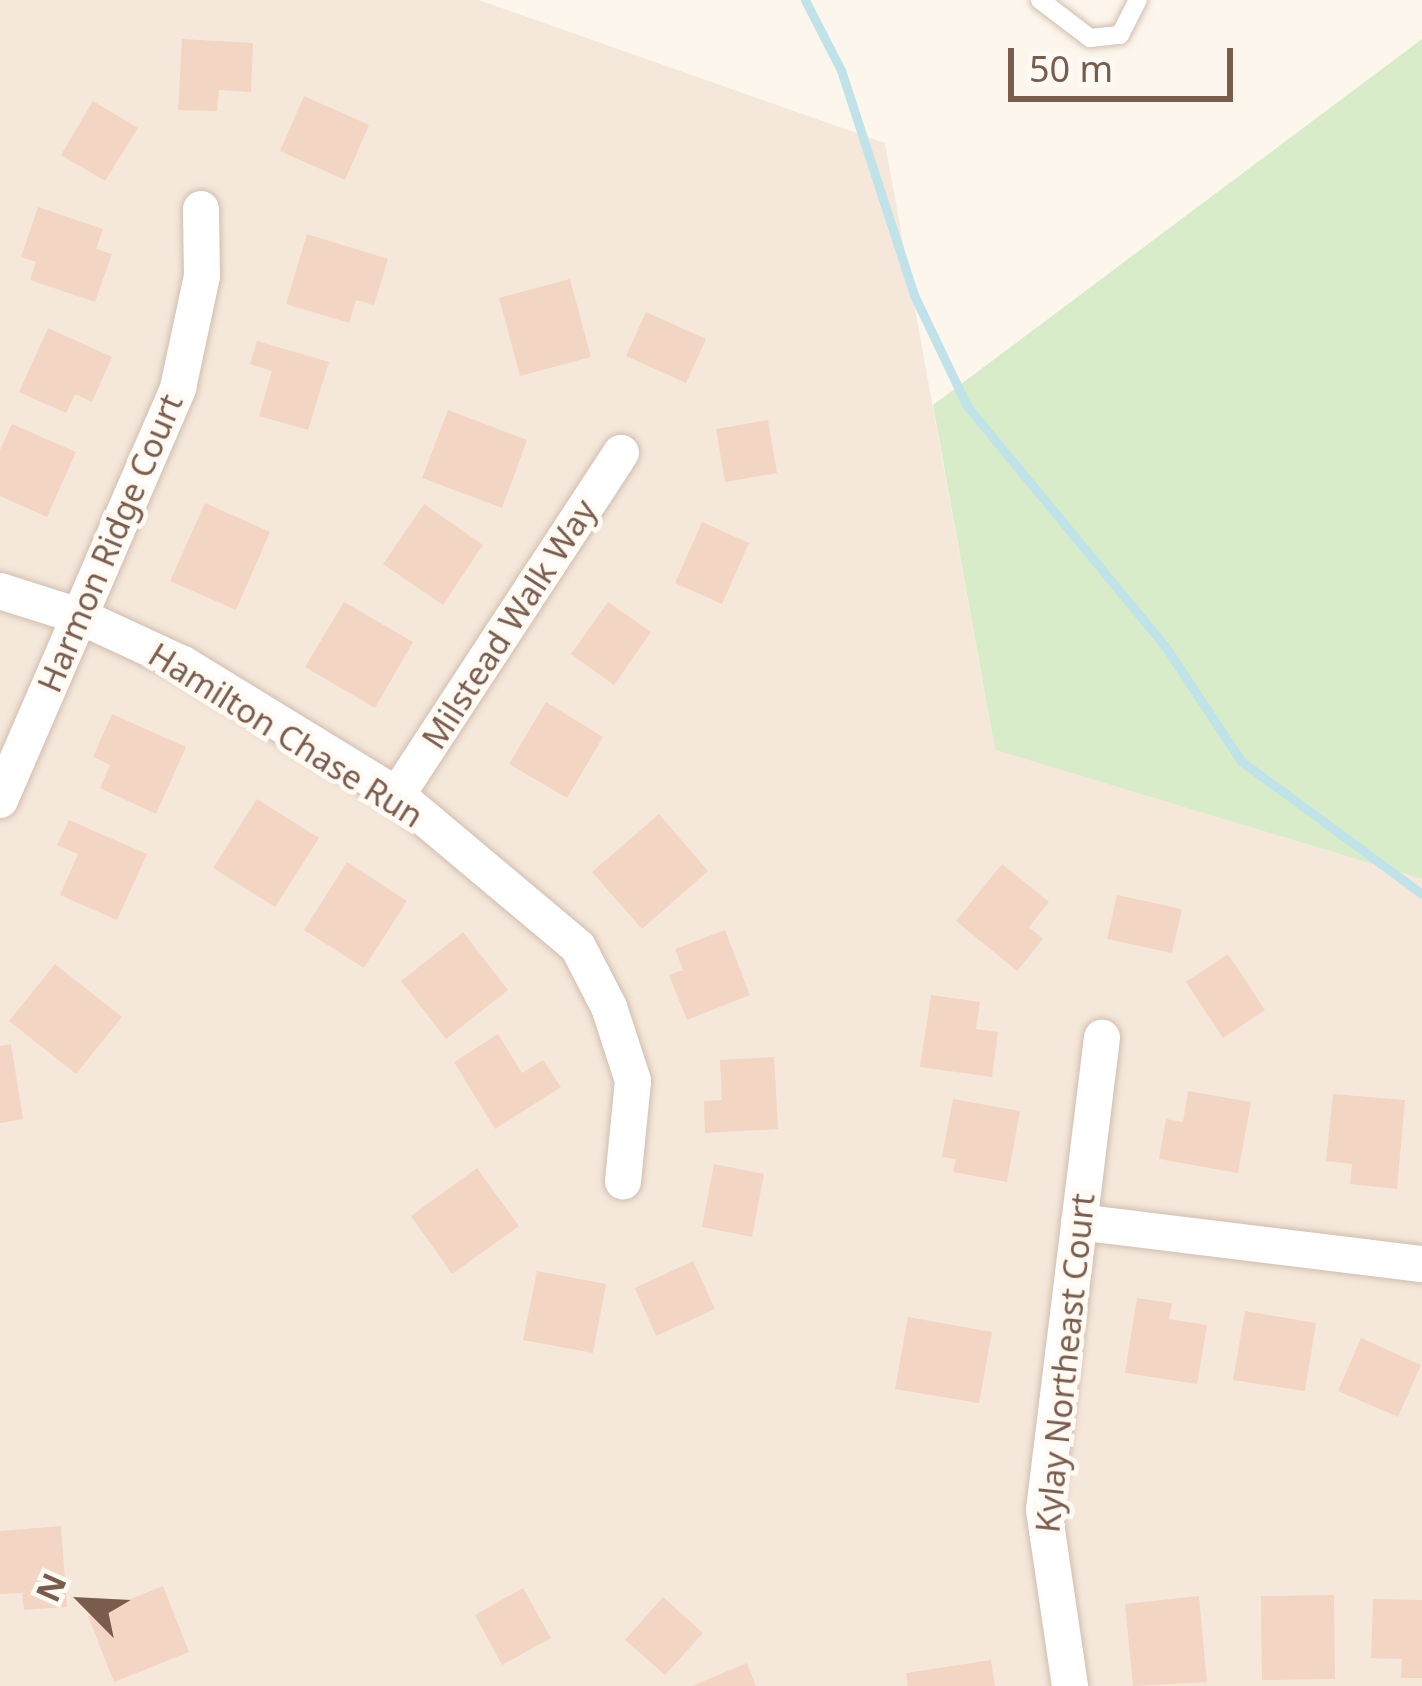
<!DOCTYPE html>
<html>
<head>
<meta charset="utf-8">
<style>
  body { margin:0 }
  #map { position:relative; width:1422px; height:1686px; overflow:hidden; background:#fdf6ec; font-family:"Noto Sans",sans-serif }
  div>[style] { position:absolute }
  .residential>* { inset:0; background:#f5e8da }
  .green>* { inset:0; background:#d8ecc9 }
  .stream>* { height:9px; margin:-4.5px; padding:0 4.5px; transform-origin:4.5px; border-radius:4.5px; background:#bfe3e8 }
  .building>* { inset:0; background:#f3d5c3 }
  .roads { filter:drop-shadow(0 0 3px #d1beb0) drop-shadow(0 0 3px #d1beb0) }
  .service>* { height:18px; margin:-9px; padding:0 9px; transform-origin:9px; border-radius:9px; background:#fff }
  .minor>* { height:36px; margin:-18px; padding:0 18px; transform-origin:18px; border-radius:18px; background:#fff }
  span { translate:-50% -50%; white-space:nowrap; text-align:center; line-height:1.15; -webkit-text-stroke:10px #fffaf3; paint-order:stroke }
  .street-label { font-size:33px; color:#7a5c4d }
  .north { position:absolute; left:24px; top:1542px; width:120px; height:120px; -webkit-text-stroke:9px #fffaf3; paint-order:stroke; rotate:294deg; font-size:33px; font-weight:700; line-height:48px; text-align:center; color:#7a5c4d }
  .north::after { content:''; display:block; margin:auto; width:42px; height:54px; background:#7a5c4d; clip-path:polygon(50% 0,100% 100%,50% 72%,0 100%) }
  .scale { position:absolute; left:1008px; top:48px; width:225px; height:54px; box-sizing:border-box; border:6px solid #7a5c4d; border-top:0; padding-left:15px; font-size:36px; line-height:42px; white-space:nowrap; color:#7a5c4d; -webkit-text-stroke:9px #fffaf3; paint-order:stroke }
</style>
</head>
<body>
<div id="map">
  <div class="residential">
    <div style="clip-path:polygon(0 0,479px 0,885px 143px,995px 750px,1422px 879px,1422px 1686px,0 1686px)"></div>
  </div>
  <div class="green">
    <div style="clip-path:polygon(1422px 39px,1422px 879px,995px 750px,933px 405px)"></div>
  </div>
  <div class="stream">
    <div style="left:805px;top:0;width:79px;rotate:62.8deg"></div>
    <div style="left:841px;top:70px;width:237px;rotate:72deg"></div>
    <div style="left:914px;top:295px;width:123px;rotate:64.5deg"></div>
    <div style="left:967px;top:406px;width:311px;rotate:50.5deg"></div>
    <div style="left:1165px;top:646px;width:138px;rotate:56.5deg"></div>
    <div style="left:1241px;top:761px;width:225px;rotate:36.3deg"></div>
  </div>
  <div class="building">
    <div style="clip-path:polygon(182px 39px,253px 43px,251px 92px,219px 90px,217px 111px,178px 110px)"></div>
    <div style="clip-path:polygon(304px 96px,369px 125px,345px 180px,280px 151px)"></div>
    <div style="clip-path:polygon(93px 101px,138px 128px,105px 181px,61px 155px)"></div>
    <div style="clip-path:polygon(38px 207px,103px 229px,96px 249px,112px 254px,95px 302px,30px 280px,36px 262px,21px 257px)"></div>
    <div style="clip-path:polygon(307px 234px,388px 259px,374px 305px,356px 300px,349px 323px,286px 304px)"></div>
    <div style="clip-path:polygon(570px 279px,591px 357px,520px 376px,499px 298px)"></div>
    <div style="clip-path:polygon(646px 312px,706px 339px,686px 383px,626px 356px)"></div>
    <div style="clip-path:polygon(48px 328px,112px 357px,92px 402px,75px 394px,66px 413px,19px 392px)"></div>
    <div style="clip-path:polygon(257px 341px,329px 362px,308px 430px,259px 416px,272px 371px,250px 364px)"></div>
    <div style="clip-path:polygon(448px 410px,527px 440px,502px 508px,422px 478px)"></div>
    <div style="clip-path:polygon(768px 420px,777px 473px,725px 482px,716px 429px)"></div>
    <div style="clip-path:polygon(12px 424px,76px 452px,47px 517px,0 496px,0 450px)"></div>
    <div style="clip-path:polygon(205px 503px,270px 532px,236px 610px,170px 581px)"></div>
    <div style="clip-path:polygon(424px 504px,483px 545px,443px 605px,383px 564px)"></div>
    <div style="clip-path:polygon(702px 522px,749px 543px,722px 604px,675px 583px)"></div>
    <div style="clip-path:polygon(344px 602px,413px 642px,375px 708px,305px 667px)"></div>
    <div style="clip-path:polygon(608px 602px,651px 632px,614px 685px,571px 654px)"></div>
    <div style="clip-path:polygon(546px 702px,603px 737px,567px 798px,509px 764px)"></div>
    <div style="clip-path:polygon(112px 714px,186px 747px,156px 814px,100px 788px,110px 765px,93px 757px)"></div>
    <div style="clip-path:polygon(257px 799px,319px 838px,275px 907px,213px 868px)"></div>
    <div style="clip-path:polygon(659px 814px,708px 871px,642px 929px,592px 872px)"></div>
    <div style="clip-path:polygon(69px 820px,147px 854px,117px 920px,60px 895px,78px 854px,57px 845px)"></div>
    <div style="clip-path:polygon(347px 862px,407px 901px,364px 968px,304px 930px)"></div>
    <div style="clip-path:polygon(1002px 864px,1049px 902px,1029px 927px,1043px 939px,1017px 971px,956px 921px)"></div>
    <div style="clip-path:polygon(1117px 895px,1182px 909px,1172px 953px,1107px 939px)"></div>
    <div style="clip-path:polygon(725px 930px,750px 995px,687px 1020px,669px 975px,683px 970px,675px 949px)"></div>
    <div style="clip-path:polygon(463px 932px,508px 990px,446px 1039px,401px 981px)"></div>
    <div style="clip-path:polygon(1228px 954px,1265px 1010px,1223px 1038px,1186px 982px)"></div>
    <div style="clip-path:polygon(55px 964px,122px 1017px,76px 1074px,9px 1021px)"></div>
    <div style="clip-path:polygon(931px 995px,980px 1002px,976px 1029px,998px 1032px,992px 1077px,920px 1067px)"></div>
    <div style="clip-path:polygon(498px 1034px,522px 1073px,543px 1060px,561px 1087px,495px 1129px,454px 1062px)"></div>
    <div style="clip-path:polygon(11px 1044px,23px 1119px,0 1123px,0 1046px)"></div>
    <div style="clip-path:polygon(774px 1057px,778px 1129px,705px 1133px,704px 1101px,722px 1100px,720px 1060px)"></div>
    <div style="clip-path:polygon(1188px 1091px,1251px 1102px,1238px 1173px,1159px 1159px,1166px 1119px,1183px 1122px)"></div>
    <div style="clip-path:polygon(1333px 1094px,1405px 1100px,1397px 1189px,1350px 1184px,1352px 1164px,1326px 1161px)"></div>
    <div style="clip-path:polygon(953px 1099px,1020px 1111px,1007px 1182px,953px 1172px,956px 1159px,942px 1157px)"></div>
    <div style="clip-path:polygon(714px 1164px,764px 1174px,752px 1237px,702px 1227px)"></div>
    <div style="clip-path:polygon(477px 1168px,519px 1226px,452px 1274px,411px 1216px)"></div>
    <div style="clip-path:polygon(693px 1261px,715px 1309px,656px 1336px,635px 1288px)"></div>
    <div style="clip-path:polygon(537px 1271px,606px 1284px,593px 1353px,523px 1340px)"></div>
    <div style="clip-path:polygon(1137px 1298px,1172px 1303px,1169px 1319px,1207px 1325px,1197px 1384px,1125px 1373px)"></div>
    <div style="clip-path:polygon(1245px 1311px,1316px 1323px,1305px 1391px,1233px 1380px)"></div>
    <div style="clip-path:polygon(908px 1317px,992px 1332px,979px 1403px,895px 1389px)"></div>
    <div style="clip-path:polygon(1361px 1338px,1421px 1365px,1398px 1417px,1338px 1391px)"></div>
    <div style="clip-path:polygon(61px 1526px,67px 1607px,24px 1610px,22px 1593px,0 1594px,0 1531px)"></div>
    <div style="clip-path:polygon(163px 1586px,189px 1652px,114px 1682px,88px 1616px)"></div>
    <div style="clip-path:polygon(523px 1588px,551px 1638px,502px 1665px,475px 1615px)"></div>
    <div style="clip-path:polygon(1334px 1595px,1335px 1679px,1262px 1680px,1261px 1596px)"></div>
    <div style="clip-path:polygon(1199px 1596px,1207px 1682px,1133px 1686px,1125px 1604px)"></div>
    <div style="clip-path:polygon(663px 1597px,703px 1633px,665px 1675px,625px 1640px)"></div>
    <div style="clip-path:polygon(1373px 1599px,1422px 1600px,1422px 1678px,1401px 1678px,1402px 1659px,1371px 1658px)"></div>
    <div style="clip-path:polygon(991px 1660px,995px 1686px,908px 1686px,906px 1673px)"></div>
    <div style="clip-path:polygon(747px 1663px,756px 1686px,692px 1686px)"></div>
  </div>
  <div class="roads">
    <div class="service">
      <div style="left:1040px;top:0;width:63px;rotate:37.2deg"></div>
      <div style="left:1090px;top:38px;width:30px;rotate:-6deg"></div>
      <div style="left:1120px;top:35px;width:39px;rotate:-63deg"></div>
    </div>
    <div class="minor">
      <div style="left:0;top:591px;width:83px;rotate:17.6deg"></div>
      <div style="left:79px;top:616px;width:115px;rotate:24.8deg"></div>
      <div style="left:183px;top:664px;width:251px;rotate:31.5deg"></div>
      <div style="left:397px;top:795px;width:236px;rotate:40deg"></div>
      <div style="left:578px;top:947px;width:68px;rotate:62.7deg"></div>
      <div style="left:609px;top:1007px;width:78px;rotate:72deg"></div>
      <div style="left:633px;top:1081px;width:101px;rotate:95.7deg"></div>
      <div style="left:397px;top:795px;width:409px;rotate:-56.8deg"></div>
      <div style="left:0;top:800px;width:449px;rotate:-66.6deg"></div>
      <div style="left:178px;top:388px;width:115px;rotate:-77.9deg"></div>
      <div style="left:202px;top:276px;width:67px;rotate:-90.9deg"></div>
      <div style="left:1079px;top:1222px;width:346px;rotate:7deg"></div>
      <div style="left:1070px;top:1686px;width:178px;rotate:-98.4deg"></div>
      <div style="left:1044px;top:1510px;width:476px;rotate:-83deg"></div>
    </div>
  </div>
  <div class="street-label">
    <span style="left:110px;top:543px;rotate:-67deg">Harmon Ridge Court</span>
    <span style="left:509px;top:624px;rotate:-57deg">Milstead Walk Way</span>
    <span style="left:286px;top:735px;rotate:32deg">Hamilton Chase Run</span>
    <span style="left:1065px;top:1363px;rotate:-84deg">Kylay Northeast Court</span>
  </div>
  <div class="north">N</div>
  <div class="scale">50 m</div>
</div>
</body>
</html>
